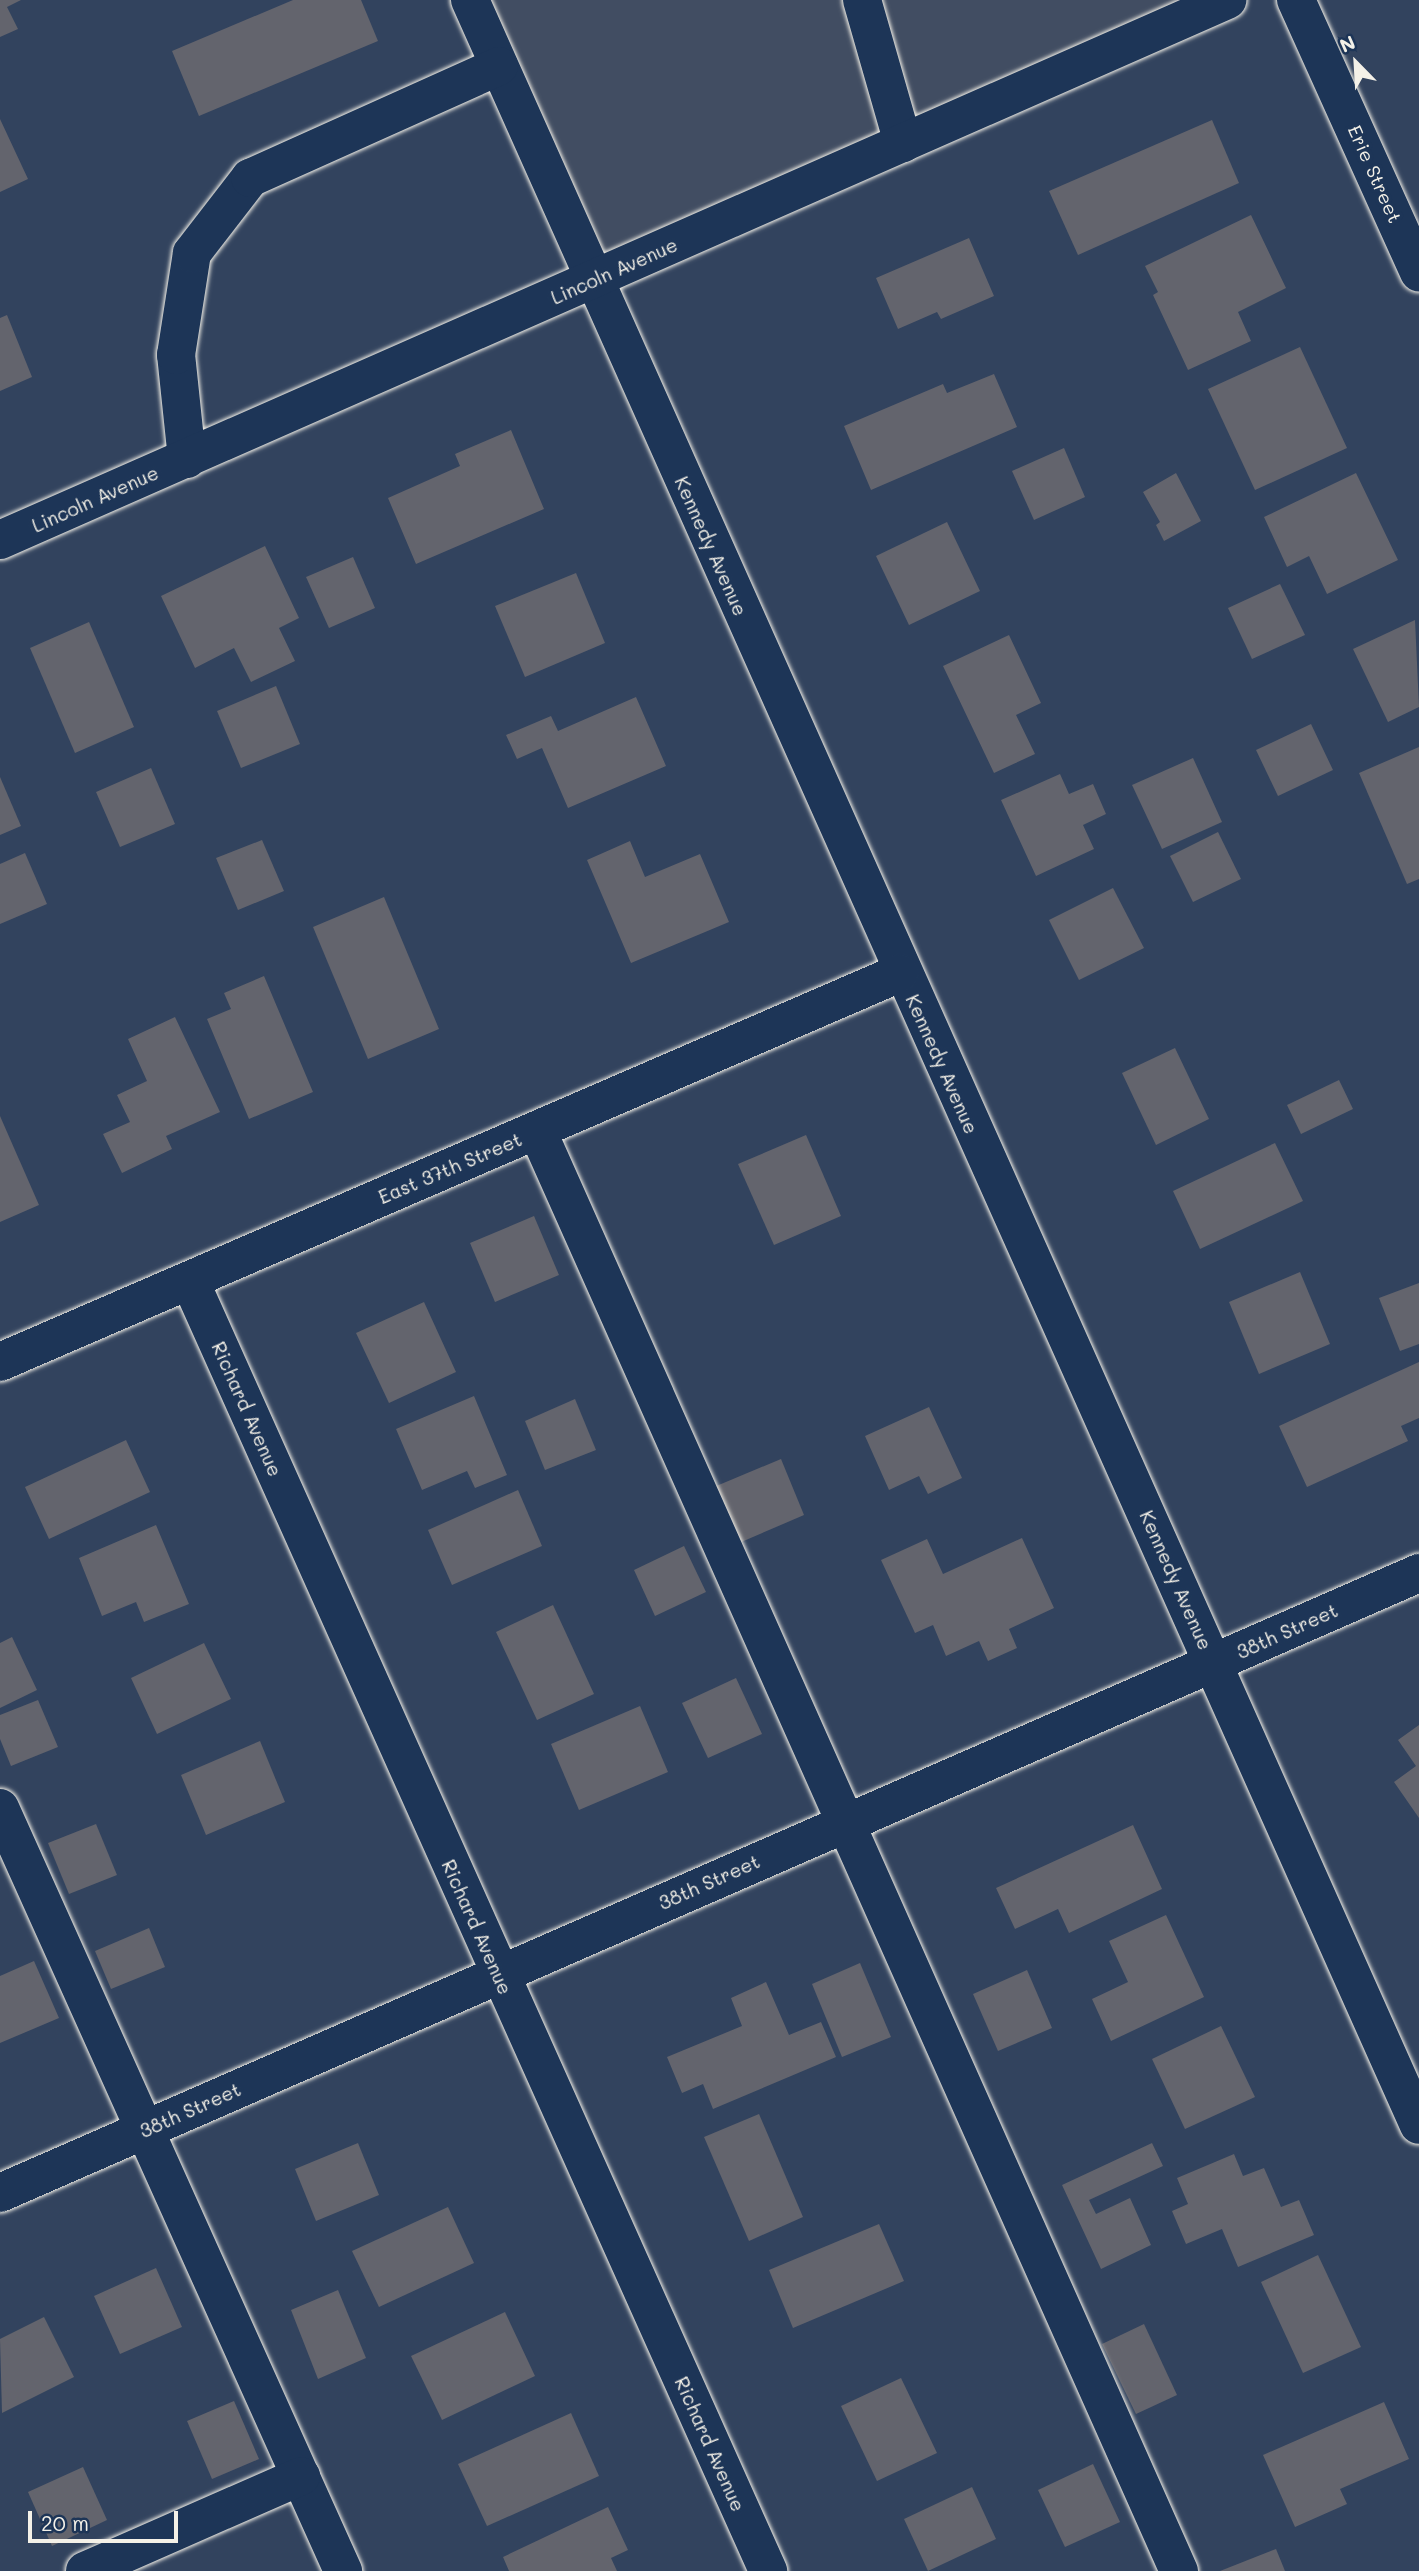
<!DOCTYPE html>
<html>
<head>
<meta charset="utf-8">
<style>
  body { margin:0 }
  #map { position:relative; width:1419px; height:2571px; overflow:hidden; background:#32435e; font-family:Mali,sans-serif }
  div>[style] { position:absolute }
  .built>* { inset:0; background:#414d62 }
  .building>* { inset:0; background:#63646d }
  .roads { filter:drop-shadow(0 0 2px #f4f1e8) drop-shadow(0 0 2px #f4f1e8) }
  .minor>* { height:38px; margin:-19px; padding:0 19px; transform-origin:19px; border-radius:19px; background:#1d3557 }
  span { translate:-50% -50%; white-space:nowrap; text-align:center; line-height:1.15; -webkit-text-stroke:7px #1d3557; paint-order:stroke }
  .street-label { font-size:19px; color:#f4f1e8 }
  .north { position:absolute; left:1321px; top:28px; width:70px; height:70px; -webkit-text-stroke:5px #1d3557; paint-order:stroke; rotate:336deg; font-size:19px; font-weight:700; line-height:28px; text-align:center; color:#f4f1e8 }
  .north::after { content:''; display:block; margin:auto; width:24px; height:32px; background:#f4f1e8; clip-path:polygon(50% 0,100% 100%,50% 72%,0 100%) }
  .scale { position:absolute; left:28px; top:2511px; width:150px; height:32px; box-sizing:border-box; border:4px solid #f4f1e8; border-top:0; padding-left:9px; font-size:21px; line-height:24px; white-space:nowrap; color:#f4f1e8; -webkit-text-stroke:5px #1d3557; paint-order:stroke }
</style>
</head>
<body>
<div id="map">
  <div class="built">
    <div style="clip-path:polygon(481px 0,1189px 0,596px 262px)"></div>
  </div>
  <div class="building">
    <div style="clip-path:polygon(0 0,21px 0,7px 7px,18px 29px,0 37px)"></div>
    <div style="clip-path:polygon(293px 0,361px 0,378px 41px,199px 116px,172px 51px)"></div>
    <div style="clip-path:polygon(0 119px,28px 179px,0 192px)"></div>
    <div style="clip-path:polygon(1212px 120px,1239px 183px,1078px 255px,1049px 191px)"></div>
    <div style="clip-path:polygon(1251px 215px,1286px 288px,1238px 312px,1251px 341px,1188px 370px,1153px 295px,1158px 292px,1145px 266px)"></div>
    <div style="clip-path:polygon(969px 238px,994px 296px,941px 319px,937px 312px,898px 329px,876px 278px)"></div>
    <div style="clip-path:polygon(7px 315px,32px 377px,0 391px,0 318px)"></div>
    <div style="clip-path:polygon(1300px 347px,1347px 448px,1255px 490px,1208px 389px)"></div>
    <div style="clip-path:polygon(994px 374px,1017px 427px,871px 490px,844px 426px,943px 384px,947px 393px)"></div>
    <div style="clip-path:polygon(511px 430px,544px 509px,416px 564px,388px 498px,460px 466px,455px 454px)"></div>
    <div style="clip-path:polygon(1064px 448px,1085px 497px,1034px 520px,1012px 471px)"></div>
    <div style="clip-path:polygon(1176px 473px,1201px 521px,1164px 541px,1156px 525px,1160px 522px,1143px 492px)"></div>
    <div style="clip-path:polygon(1356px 473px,1398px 560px,1327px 594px,1309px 556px,1287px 567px,1264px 517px)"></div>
    <div style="clip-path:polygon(947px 522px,980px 591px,909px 625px,876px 556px)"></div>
    <div style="clip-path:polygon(265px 546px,299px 618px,279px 628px,295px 661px,251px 682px,234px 648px,195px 668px,161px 596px)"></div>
    <div style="clip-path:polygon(353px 557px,375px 608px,329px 628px,306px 577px)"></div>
    <div style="clip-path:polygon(576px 573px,605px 643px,525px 677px,495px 606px)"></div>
    <div style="clip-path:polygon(1280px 584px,1305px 635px,1252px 659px,1228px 608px)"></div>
    <div style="clip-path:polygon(1415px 620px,1419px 707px,1388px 722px,1353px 649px)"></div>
    <div style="clip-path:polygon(89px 622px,134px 727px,75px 753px,30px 648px)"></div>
    <div style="clip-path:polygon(1009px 635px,1041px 703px,1016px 715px,1035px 754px,994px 773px,943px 666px)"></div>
    <div style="clip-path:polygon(276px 686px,300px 744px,241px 768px,217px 711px)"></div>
    <div style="clip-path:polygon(636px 697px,666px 766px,568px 808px,542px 748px,517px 759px,506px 735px,551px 716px,558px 731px)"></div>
    <div style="clip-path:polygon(1311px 724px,1333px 770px,1278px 796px,1256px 750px)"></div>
    <div style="clip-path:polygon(1419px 747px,1419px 879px,1407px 884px,1359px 773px)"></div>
    <div style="clip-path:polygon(1193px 758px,1222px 822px,1162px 849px,1132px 785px)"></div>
    <div style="clip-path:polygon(151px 768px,175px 824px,120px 847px,96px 792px)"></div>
    <div style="clip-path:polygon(1060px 774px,1069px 794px,1093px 784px,1106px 814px,1083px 825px,1094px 849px,1036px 876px,1001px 800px)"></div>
    <div style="clip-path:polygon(0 777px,21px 826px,0 835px)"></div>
    <div style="clip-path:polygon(1218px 832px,1241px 879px,1193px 902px,1170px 856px)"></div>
    <div style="clip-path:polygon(262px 840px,284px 891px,238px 910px,216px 858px)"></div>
    <div style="clip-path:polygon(630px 841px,645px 877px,700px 854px,729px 922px,631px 963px,587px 860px)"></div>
    <div style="clip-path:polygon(25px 853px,47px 904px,0 924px,0 864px)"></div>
    <div style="clip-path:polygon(1113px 888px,1144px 948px,1079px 980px,1049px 920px)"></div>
    <div style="clip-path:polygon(384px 897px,439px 1029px,368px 1059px,313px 927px)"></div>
    <div style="clip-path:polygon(264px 976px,313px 1092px,249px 1119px,207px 1019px,231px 1009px,224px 993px)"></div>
    <div style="clip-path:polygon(175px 1017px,220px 1112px,166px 1136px,172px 1149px,122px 1173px,103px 1134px,130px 1122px,117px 1095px,147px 1081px,128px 1039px)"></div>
    <div style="clip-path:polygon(1175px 1048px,1209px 1119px,1156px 1145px,1122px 1073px)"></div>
    <div style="clip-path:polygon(1339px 1080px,1353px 1109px,1301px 1134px,1287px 1105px)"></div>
    <div style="clip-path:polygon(0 1116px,39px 1205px,0 1222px)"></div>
    <div style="clip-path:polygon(806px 1135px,841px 1216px,774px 1245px,738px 1164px)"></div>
    <div style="clip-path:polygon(1275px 1143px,1303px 1201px,1200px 1249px,1173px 1191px)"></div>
    <div style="clip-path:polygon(534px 1216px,559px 1275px,495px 1302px,470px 1243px)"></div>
    <div style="clip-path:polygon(1300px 1272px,1330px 1344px,1259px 1374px,1229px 1302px)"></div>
    <div style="clip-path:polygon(1419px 1283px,1419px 1344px,1400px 1351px,1379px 1298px)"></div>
    <div style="clip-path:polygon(424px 1302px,456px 1372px,389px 1403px,356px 1333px)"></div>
    <div style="clip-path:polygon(1419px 1362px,1419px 1418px,1401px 1426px,1408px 1441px,1307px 1487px,1279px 1426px)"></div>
    <div style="clip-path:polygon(474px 1396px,507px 1475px,475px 1488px,467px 1471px,422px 1490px,396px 1429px)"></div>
    <div style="clip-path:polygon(575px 1399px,596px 1450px,545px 1470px,525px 1421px)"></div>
    <div style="clip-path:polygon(929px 1407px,962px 1478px,928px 1494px,919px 1476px,889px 1490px,865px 1436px)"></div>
    <div style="clip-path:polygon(126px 1440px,150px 1492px,49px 1539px,25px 1487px)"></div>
    <div style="clip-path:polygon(781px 1459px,804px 1515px,739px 1543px,714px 1487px)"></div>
    <div style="clip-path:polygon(518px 1490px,542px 1546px,452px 1585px,428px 1530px)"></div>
    <div style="clip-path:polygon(156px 1525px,189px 1604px,144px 1622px,136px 1602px,102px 1616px,79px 1558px)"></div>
    <div style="clip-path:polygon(1022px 1538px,1054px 1608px,1009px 1629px,1017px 1648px,988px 1661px,979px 1641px,946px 1656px,933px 1625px,915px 1633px,881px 1560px,927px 1539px,943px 1574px)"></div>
    <div style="clip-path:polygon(684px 1546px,706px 1592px,655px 1616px,634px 1570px)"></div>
    <div style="clip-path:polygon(553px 1605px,594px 1694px,537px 1720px,496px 1632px)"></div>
    <div style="clip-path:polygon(12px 1637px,37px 1690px,0 1708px,0 1643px)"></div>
    <div style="clip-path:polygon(204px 1643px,231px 1699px,157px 1734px,131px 1678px)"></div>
    <div style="clip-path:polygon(736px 1678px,762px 1734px,708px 1758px,682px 1703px)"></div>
    <div style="clip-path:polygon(38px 1700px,58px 1747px,11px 1766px,0 1739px,0 1715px)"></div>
    <div style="clip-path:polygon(640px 1706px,668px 1772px,579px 1810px,551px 1744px)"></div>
    <div style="clip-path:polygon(1419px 1725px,1419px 1818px,1394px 1782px,1416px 1766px,1398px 1740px)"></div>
    <div style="clip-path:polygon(260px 1741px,285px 1802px,206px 1835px,181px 1775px)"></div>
    <div style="clip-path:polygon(96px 1824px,117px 1875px,69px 1894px,48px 1843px)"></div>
    <div style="clip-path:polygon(1133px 1825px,1162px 1889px,1069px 1933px,1058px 1909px,1015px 1929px,996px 1888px)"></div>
    <div style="clip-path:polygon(1166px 1915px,1204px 1997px,1111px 2041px,1092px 1999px,1128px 1982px,1109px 1941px)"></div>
    <div style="clip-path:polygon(149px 1928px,165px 1967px,111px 1989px,95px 1951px)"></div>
    <div style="clip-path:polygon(34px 1961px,59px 2018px,0 2043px,0 1976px)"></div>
    <div style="clip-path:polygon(860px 1963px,891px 2037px,842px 2057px,812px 1984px)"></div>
    <div style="clip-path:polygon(1027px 1970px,1052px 2028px,998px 2051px,973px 1994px)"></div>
    <div style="clip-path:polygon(766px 1982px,789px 2035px,821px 2022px,836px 2057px,713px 2109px,703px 2084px,682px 2093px,667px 2057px,742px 2026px,731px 1998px)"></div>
    <div style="clip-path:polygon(1221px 2026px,1255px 2097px,1185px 2129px,1152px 2059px)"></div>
    <div style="clip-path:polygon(759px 2114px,803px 2217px,749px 2241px,704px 2137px)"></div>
    <div style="clip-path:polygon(358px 2143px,379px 2195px,316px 2221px,295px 2169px)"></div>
    <div style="clip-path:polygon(1152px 2143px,1163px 2166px,1089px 2200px,1096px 2214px,1130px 2198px,1151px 2245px,1101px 2269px,1062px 2185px)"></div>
    <div style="clip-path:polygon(1234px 2154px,1243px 2176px,1264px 2168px,1281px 2207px,1299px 2200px,1314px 2235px,1238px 2267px,1222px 2229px,1186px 2244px,1172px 2211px,1188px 2204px,1177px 2178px)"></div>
    <div style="clip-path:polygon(448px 2207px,474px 2263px,379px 2307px,352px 2251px)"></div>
    <div style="clip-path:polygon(879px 2224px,904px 2281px,793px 2328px,769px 2270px)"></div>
    <div style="clip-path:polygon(1318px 2255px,1361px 2347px,1303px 2373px,1261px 2282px)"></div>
    <div style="clip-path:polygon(156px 2268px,182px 2327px,120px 2354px,94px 2296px)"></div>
    <div style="clip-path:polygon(338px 2290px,366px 2358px,318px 2379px,291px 2310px)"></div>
    <div style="clip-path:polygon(505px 2312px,535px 2376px,442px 2420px,411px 2356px)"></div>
    <div style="clip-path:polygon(44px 2317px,74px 2377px,2px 2413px,0 2339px)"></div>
    <div style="clip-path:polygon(1144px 2324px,1177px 2395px,1136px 2414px,1102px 2344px)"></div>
    <div style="clip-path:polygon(901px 2378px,937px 2453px,877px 2481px,841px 2406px)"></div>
    <div style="clip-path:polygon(234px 2401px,259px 2459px,212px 2479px,187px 2421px)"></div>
    <div style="clip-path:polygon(1384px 2402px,1409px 2459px,1340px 2489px,1347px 2504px,1295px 2527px,1263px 2455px)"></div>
    <div style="clip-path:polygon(571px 2413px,599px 2476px,487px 2526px,458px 2464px)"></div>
    <div style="clip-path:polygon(1093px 2464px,1120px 2522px,1065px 2547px,1038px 2490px)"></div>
    <div style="clip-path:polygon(83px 2467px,107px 2520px,52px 2546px,28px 2492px)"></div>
    <div style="clip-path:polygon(972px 2487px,996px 2539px,928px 2571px,904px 2519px)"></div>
    <div style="clip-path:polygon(608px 2507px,628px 2550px,611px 2558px,617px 2571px,509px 2571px,503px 2557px)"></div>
    <div style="clip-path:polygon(1276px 2549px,1285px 2571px,1220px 2571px)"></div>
  </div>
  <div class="roads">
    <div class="minor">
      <div style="left:470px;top:0;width:2327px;rotate:65.94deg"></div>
      <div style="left:862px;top:0;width:149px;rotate:74deg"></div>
      <div style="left:1296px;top:0;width:299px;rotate:65.7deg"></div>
      <div style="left:187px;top:459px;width:105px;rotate:-96deg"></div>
      <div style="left:176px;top:355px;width:103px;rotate:-81.1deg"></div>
      <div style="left:192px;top:253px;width:95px;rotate:-52.3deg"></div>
      <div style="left:250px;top:178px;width:273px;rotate:-24.2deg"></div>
      <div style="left:0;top:540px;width:1341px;rotate:-23.75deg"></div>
      <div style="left:537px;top:1130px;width:1578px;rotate:65.99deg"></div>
      <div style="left:190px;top:1281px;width:1414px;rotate:65.86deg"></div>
      <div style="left:0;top:1362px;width:980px;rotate:-23.38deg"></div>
      <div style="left:0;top:1808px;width:837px;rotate:65.79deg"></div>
      <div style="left:0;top:2193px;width:1549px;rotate:-23.6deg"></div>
      <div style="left:85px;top:2571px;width:236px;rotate:-23.7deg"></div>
    </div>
  </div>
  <div class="street-label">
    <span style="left:1375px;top:174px;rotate:66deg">Erie Street</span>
    <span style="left:614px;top:271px;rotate:-24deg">Lincoln Avenue</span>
    <span style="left:95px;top:499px;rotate:-24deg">Lincoln Avenue</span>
    <span style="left:711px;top:546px;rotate:66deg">Kennedy Avenue</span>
    <span style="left:942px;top:1064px;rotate:66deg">Kennedy Avenue</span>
    <span style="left:450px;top:1168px;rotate:-23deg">East 37th Street</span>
    <span style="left:247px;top:1409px;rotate:66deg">Richard Avenue</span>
    <span style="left:1176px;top:1580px;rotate:66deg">Kennedy Avenue</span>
    <span style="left:1287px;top:1631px;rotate:-24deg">38th Street</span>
    <span style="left:709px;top:1882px;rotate:-24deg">38th Street</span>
    <span style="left:477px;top:1927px;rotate:66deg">Richard Avenue</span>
    <span style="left:190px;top:2110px;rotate:-24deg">38th Street</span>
    <span style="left:710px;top:2444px;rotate:66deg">Richard Avenue</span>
  </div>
  <div class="north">N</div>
  <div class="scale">20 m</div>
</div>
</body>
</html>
